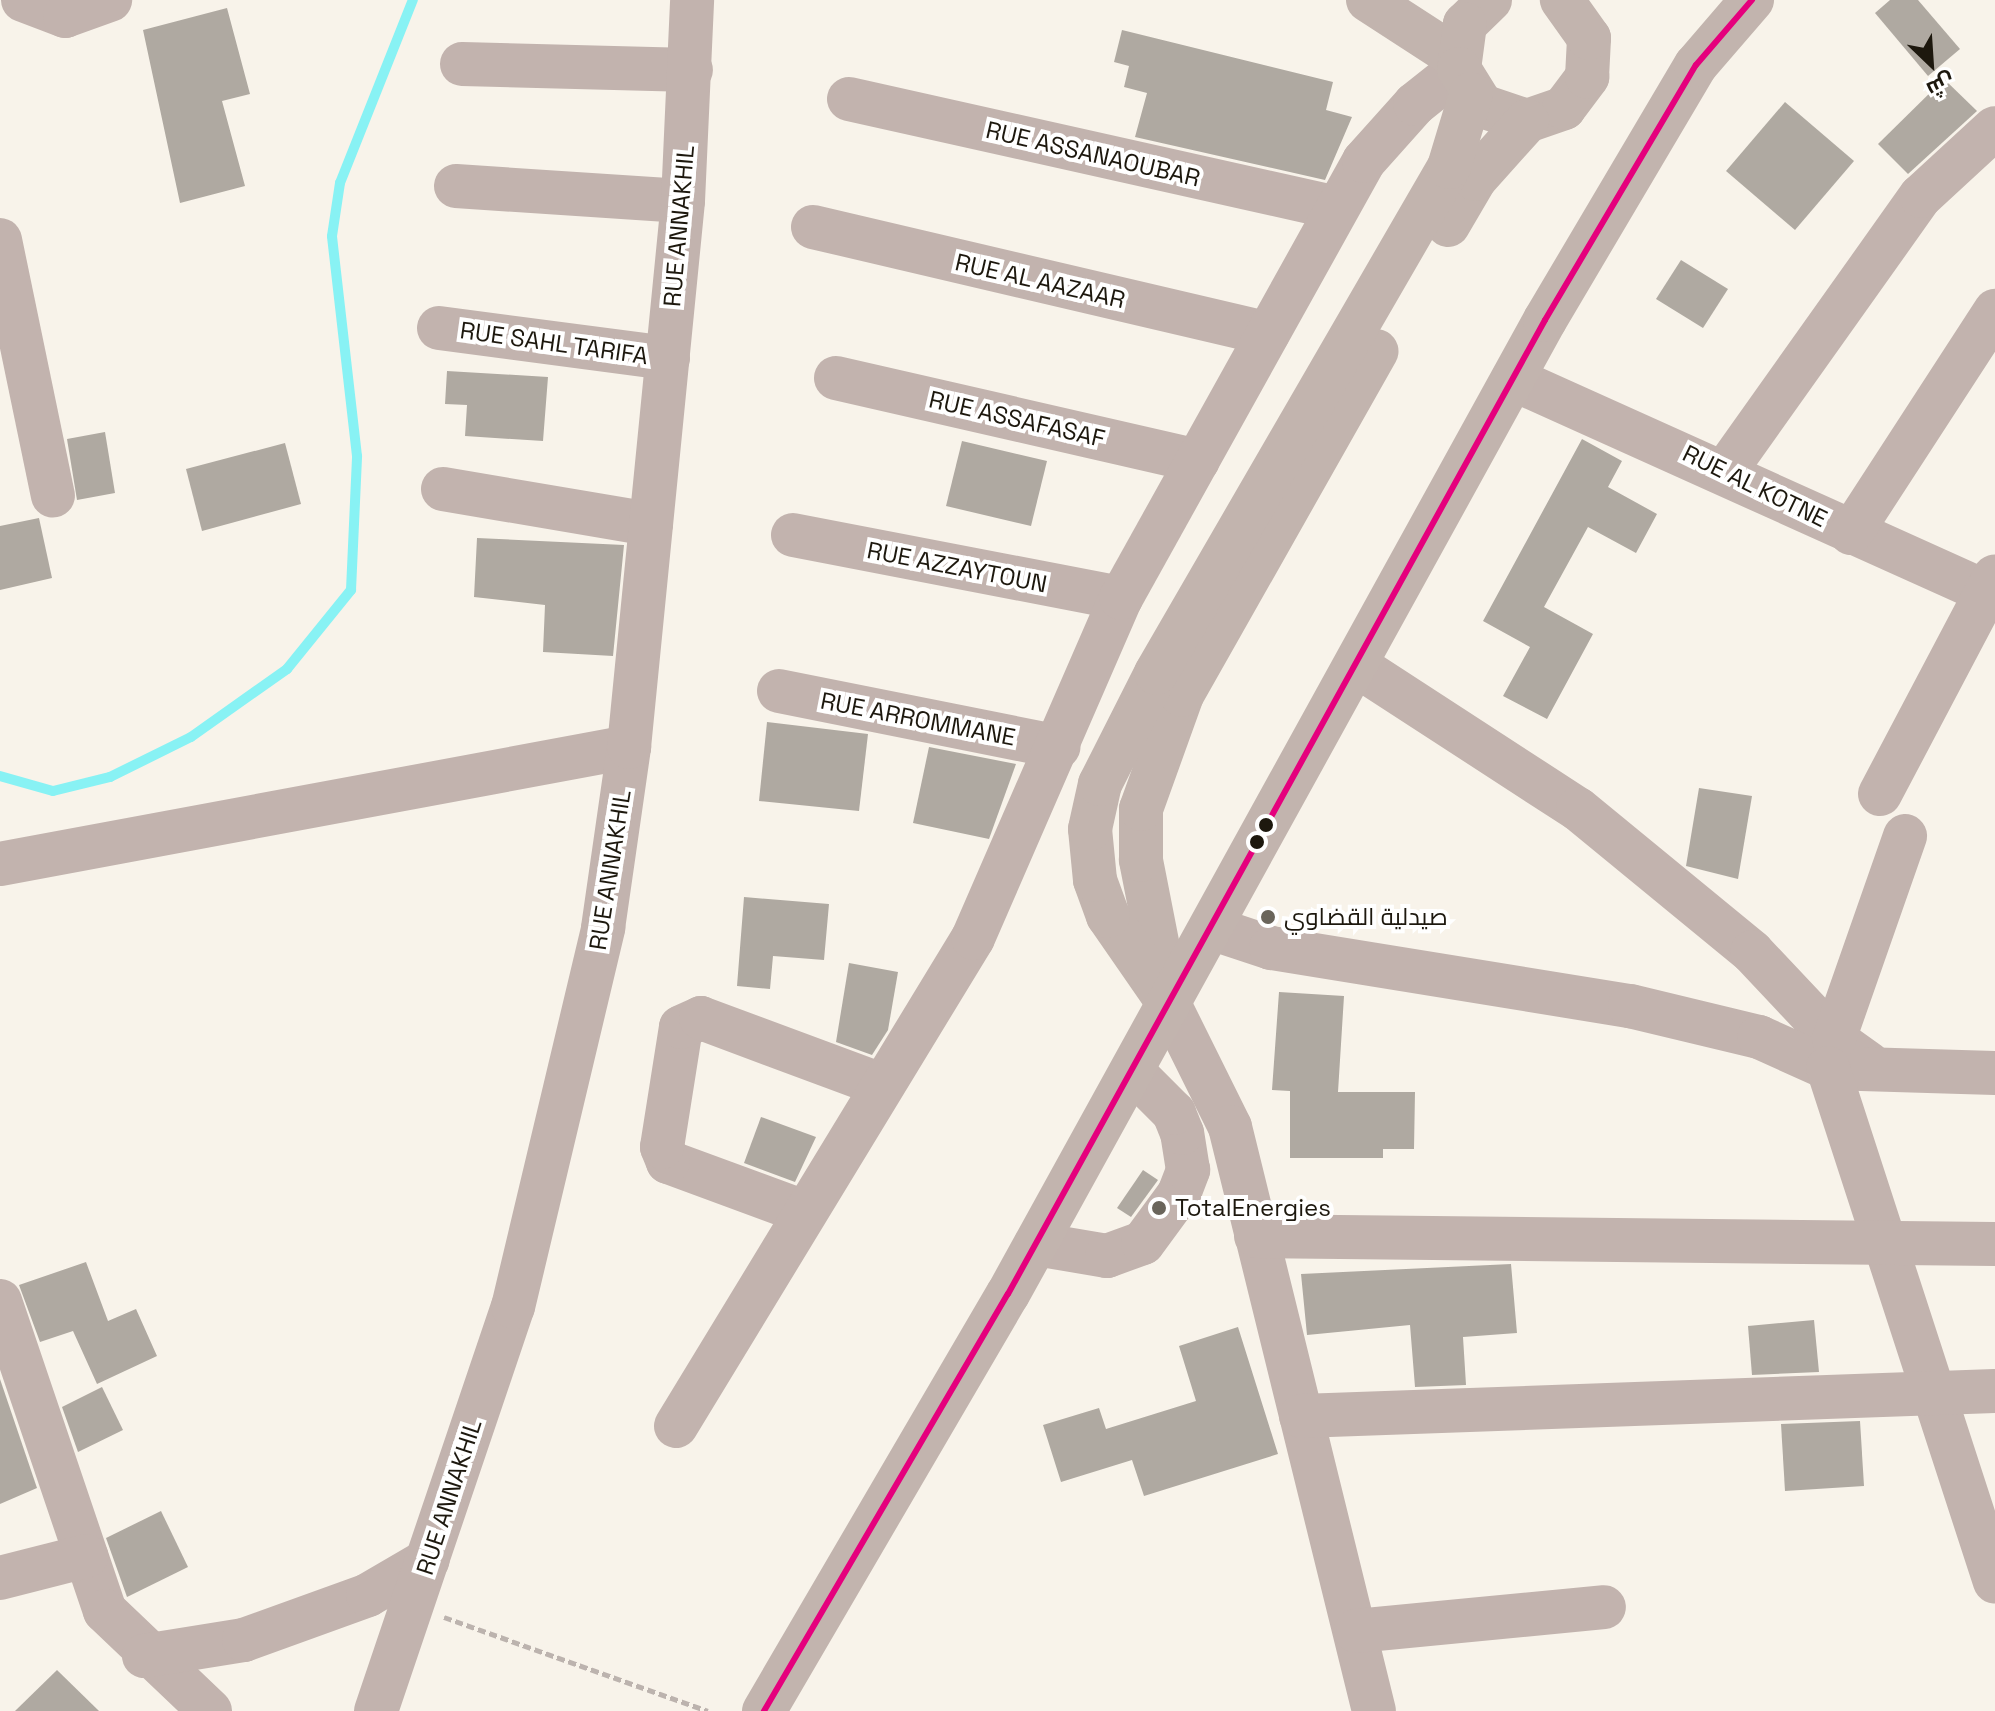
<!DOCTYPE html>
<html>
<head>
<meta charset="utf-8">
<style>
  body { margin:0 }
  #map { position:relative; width:1995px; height:1711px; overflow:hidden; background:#f8f3ea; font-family:"Space Grotesk",Cairo,sans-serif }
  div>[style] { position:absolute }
  .stream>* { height:10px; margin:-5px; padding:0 5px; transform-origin:5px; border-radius:5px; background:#88f2f4 }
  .building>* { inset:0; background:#afa9a1 }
  .path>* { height:5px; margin-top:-2.5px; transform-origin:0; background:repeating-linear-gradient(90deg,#bcb3ae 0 8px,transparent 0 12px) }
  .minor>* { height:44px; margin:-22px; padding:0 22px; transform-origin:22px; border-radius:22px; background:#c2b3ae }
  .major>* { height:44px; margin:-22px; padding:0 22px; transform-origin:22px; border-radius:22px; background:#c2b4ae }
  .bus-1>* { height:6px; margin:-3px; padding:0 3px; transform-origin:3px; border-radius:3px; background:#e5007d }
  .dots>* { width:22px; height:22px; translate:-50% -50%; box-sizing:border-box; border:4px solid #fff; border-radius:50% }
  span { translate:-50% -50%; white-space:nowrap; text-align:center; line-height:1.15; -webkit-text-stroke:8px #fff; paint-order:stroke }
  .street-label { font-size:24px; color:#1d180e }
  .poi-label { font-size:24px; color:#1d180e }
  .left { translate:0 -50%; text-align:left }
  .north { position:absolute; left:1891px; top:24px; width:80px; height:80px; -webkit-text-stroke:6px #fff; paint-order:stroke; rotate:155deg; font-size:22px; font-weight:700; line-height:32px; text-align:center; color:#1d180e }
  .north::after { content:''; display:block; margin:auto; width:28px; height:36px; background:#1d180e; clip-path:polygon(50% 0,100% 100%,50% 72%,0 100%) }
</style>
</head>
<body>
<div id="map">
  <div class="stream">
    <div style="left:0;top:776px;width:55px;rotate:15.8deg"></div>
    <div style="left:53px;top:791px;width:59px;rotate:-13.8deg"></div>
    <div style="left:110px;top:777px;width:90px;rotate:-26.3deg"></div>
    <div style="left:191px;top:737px;width:118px;rotate:-35.3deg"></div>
    <div style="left:287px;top:669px;width:102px;rotate:-51deg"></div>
    <div style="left:351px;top:590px;width:134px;rotate:-87.4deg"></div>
    <div style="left:357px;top:456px;width:221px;rotate:-96.5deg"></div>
    <div style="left:332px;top:236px;width:54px;rotate:-81.4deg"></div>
    <div style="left:340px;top:183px;width:197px;rotate:-68.3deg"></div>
  </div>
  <div class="building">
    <div style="clip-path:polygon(1890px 0,1918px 0,1960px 49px,1928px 76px,1875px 13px)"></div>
    <div style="clip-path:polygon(227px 8px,250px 94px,222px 101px,245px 186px,180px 203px,143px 30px)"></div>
    <div style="clip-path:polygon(1122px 30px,1333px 82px,1326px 110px,1352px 117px,1325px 180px,1135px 137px,1147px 93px,1124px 87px,1129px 66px,1114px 62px)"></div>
    <div style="clip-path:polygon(1944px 79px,1977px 111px,1908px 174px,1878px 144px)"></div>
    <div style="clip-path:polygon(1785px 102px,1854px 161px,1795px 230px,1726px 171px)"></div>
    <div style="clip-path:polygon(1681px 260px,1728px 289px,1703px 328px,1656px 299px)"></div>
    <div style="clip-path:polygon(447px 371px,548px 377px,543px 441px,465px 436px,467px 405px,445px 404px)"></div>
    <div style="clip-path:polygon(105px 432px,115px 493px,77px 500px,67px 439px)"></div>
    <div style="clip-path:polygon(1582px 439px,1622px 461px,1608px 487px,1657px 514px,1636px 553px,1588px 527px,1544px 607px,1593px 634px,1547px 719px,1503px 696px,1530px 647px,1483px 621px)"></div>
    <div style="clip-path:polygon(962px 441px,1047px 461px,1031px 526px,946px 506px)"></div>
    <div style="clip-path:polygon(285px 443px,301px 504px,202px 531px,186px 469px)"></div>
    <div style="clip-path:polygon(39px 518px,52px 578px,0 590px,0 526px)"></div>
    <div style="clip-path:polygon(477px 538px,624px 545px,613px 656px,543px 652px,545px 605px,474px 597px)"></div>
    <div style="clip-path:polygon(767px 722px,868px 734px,859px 811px,759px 801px)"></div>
    <div style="clip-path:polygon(929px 747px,1016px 764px,989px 839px,913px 823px)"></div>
    <div style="clip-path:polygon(1699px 788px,1752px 796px,1738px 879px,1686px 866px)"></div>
    <div style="clip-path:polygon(744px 897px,829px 904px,824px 960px,773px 956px,770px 989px,737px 986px)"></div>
    <div style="clip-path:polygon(849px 963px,898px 972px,888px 1030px,872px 1055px,836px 1042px)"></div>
    <div style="clip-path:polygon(1279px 992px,1344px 996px,1338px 1092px,1415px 1092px,1414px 1149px,1383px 1149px,1383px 1158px,1290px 1158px,1290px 1091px,1272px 1090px)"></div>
    <div style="clip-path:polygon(761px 1117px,816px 1137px,795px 1182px,744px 1163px)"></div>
    <div style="clip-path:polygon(1143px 1170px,1158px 1180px,1131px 1217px,1117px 1208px)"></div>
    <div style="clip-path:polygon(86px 1262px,108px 1321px,136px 1309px,157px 1356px,97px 1384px,73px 1331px,40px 1342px,19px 1285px)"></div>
    <div style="clip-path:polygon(1511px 1264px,1517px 1333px,1463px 1337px,1466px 1385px,1415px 1387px,1410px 1325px,1307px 1335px,1301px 1274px)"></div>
    <div style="clip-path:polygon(1814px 1320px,1819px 1372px,1752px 1375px,1748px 1326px)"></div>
    <div style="clip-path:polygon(1238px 1327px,1278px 1454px,1144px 1496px,1132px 1460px,1061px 1482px,1043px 1425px,1099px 1408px,1106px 1429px,1196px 1401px,1179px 1346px)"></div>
    <div style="clip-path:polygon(0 1379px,37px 1488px,0 1504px)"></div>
    <div style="clip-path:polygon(102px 1387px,123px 1430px,78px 1452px,62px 1407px)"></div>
    <div style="clip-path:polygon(1860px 1421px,1864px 1486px,1785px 1491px,1781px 1424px)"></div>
    <div style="clip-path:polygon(161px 1511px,188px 1567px,127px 1597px,106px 1538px)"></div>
    <div style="clip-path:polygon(57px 1670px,99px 1711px,15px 1711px)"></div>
  </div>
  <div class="path">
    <div style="left:444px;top:1617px;width:280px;rotate:19.6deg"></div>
  </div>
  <div class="minor">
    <div style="left:23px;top:0;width:45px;rotate:20.9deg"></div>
    <div style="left:65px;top:16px;width:48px;rotate:-19.6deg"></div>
    <div style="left:462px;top:64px;width:229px;rotate:1.5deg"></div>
    <div style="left:849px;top:99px;width:500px;rotate:12.59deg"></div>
    <div style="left:456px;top:186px;width:227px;rotate:3.8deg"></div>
    <div style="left:813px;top:227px;width:467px;rotate:13.2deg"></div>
    <div style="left:0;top:240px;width:261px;rotate:78.3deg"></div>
    <div style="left:439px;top:328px;width:231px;rotate:7.5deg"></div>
    <div style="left:836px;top:378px;width:371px;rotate:12.9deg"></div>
    <div style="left:1513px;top:379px;width:529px;rotate:24.24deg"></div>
    <div style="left:1726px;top:470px;width:336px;rotate:-54.6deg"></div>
    <div style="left:1921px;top:196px;width:100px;rotate:-42.6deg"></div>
    <div style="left:443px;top:489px;width:211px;rotate:9.6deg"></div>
    <div style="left:1851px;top:533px;width:265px;rotate:-57deg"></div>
    <div style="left:793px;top:535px;width:334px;rotate:10.9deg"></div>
    <div style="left:1359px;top:667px;width:261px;rotate:33deg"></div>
    <div style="left:1578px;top:809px;width:225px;rotate:39.4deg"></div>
    <div style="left:1752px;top:952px;width:120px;rotate:46.7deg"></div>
    <div style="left:1834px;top:1039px;width:43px;rotate:35.5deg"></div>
    <div style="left:779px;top:691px;width:285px;rotate:11.3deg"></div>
    <div style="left:1880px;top:794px;width:246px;rotate:-62.2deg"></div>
    <div style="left:0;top:864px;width:640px;rotate:-10.54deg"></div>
    <div style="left:1211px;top:928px;width:63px;rotate:18.4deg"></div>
    <div style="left:1271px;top:948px;width:364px;rotate:9.2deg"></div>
    <div style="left:1630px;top:1006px;width:133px;rotate:13.5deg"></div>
    <div style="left:1759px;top:1037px;width:76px;rotate:24.2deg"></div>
    <div style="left:1828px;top:1068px;width:167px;rotate:1.7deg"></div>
    <div style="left:1169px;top:1004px;width:137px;rotate:63.6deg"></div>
    <div style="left:1230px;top:1127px;width:601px;rotate:76.15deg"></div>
    <div style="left:1834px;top:1039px;width:215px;rotate:-70.7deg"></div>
    <div style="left:1828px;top:1068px;width:540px;rotate:72deg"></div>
    <div style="left:804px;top:1212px;width:145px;rotate:-159.8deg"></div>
    <div style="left:668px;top:1162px;width:16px;rotate:-112deg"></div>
    <div style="left:662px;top:1147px;width:121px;rotate:-81deg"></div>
    <div style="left:681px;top:1027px;width:22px;rotate:-24deg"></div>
    <div style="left:701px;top:1018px;width:192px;rotate:20.4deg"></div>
    <div style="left:1256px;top:1236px;width:739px;rotate:0.62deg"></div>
    <div style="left:1036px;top:1244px;width:72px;rotate:9.6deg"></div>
    <div style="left:1107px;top:1256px;width:38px;rotate:-20deg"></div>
    <div style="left:1143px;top:1243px;width:61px;rotate:-53.7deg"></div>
    <div style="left:1179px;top:1194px;width:26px;rotate:-69deg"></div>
    <div style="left:1188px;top:1170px;width:37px;rotate:-99deg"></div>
    <div style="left:1182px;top:1133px;width:22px;rotate:-112deg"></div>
    <div style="left:1174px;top:1113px;width:59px;rotate:-135deg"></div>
    <div style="left:0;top:1301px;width:327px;rotate:71.3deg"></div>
    <div style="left:105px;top:1611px;width:145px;rotate:43.6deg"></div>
    <div style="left:1301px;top:1416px;width:694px;rotate:-2.06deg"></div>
    <div style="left:676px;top:1426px;width:571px;rotate:-58.68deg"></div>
    <div style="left:973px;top:938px;width:371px;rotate:-66.5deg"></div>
    <div style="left:1121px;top:598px;width:500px;rotate:-60.92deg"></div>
    <div style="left:1364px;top:161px;width:76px;rotate:-48.2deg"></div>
    <div style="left:1415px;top:104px;width:56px;rotate:-38.5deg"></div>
    <div style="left:0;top:1578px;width:89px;rotate:-14.3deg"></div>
    <div style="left:1356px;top:1631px;width:249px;rotate:-5.5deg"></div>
    <div style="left:144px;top:1656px;width:101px;rotate:-9.1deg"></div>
    <div style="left:244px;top:1640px;width:132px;rotate:-19.9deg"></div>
    <div style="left:368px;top:1595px;width:69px;rotate:-30.3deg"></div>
    <div style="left:376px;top:1711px;width:427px;rotate:-71.3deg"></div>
    <div style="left:513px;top:1307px;width:390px;rotate:-76.6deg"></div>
    <div style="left:603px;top:928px;width:183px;rotate:-81.8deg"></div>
    <div style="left:629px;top:747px;width:549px;rotate:-84.35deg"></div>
    <div style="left:683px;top:201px;width:201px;rotate:-87.4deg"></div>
  </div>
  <div class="major">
    <div style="left:1368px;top:0;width:108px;rotate:33deg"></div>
    <div style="left:1490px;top:0;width:35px;rotate:136deg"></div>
    <div style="left:1465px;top:24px;width:45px;rotate:97.6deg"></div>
    <div style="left:1459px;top:69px;width:44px;rotate:58.1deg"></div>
    <div style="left:1482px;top:106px;width:47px;rotate:18.4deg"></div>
    <div style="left:1527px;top:121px;width:39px;rotate:-19deg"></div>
    <div style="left:1564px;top:108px;width:39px;rotate:-53deg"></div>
    <div style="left:1587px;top:77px;width:39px;rotate:-87deg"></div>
    <div style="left:1589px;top:38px;width:47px;rotate:-125.4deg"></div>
    <div style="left:1448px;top:225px;width:53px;rotate:-59.6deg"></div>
    <div style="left:1475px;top:179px;width:78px;rotate:-48.1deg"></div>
    <div style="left:1167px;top:993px;width:136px;rotate:-101.1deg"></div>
    <div style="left:1141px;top:860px;width:51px;rotate:-90deg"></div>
    <div style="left:1141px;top:809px;width:121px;rotate:-70.2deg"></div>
    <div style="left:1182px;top:695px;width:395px;rotate:-60.5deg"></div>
    <div style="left:1169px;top:1004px;width:107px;rotate:-124.7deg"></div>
    <div style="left:1108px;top:916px;width:38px;rotate:-110deg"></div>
    <div style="left:1095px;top:880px;width:51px;rotate:-95.6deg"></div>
    <div style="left:1090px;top:829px;width:46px;rotate:-77.5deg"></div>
    <div style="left:1100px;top:784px;width:124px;rotate:-63.2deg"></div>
    <div style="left:1156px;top:673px;width:585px;rotate:-59.93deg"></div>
    <div style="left:1449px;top:167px;width:76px;rotate:-73.2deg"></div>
    <div style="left:764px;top:1711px;width:483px;rotate:-59.7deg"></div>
    <div style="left:1008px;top:1294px;width:1112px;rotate:-61.13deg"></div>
    <div style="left:1545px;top:320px;width:296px;rotate:-59.4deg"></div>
    <div style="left:1696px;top:65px;width:86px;rotate:-49.3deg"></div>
  </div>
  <div class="bus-1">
    <div style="left:764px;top:1711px;width:483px;rotate:-59.7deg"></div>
    <div style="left:1008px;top:1294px;width:1112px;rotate:-61.13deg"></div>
    <div style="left:1545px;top:320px;width:296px;rotate:-59.4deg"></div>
    <div style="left:1696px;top:65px;width:86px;rotate:-49.3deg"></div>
  </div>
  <div class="dots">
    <div style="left:1266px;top:825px;background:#1d180e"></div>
    <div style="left:1257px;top:842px;background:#1d180e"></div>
    <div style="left:1268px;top:917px;background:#6a655b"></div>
    <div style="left:1159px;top:1208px;background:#6a655b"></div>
  </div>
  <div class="street-label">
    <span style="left:1093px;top:154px;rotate:13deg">RUE ASSANAOUBAR</span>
    <span style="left:679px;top:226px;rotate:-85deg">RUE ANNAKHIL</span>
    <span style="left:1040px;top:281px;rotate:13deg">RUE AL AAZAAR</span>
    <span style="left:554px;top:343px;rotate:8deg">RUE SAHL TARIFA</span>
    <span style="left:1017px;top:419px;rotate:13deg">RUE ASSAFASAF</span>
    <span style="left:1755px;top:486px;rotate:26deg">RUE AL KOTNE</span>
    <span style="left:957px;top:567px;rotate:11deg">RUE AZZAYTOUN</span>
    <span style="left:918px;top:719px;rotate:11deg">RUE ARROMMANE</span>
    <span style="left:610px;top:870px;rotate:-81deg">RUE ANNAKHIL</span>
    <span style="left:449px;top:1497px;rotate:-72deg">RUE ANNAKHIL</span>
  </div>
  <div class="poi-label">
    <span class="left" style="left:1284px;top:917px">صيدلية القضاوي</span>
    <span class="left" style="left:1175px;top:1208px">TotalEnergies</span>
  </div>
  <div class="north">ش</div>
</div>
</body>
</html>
